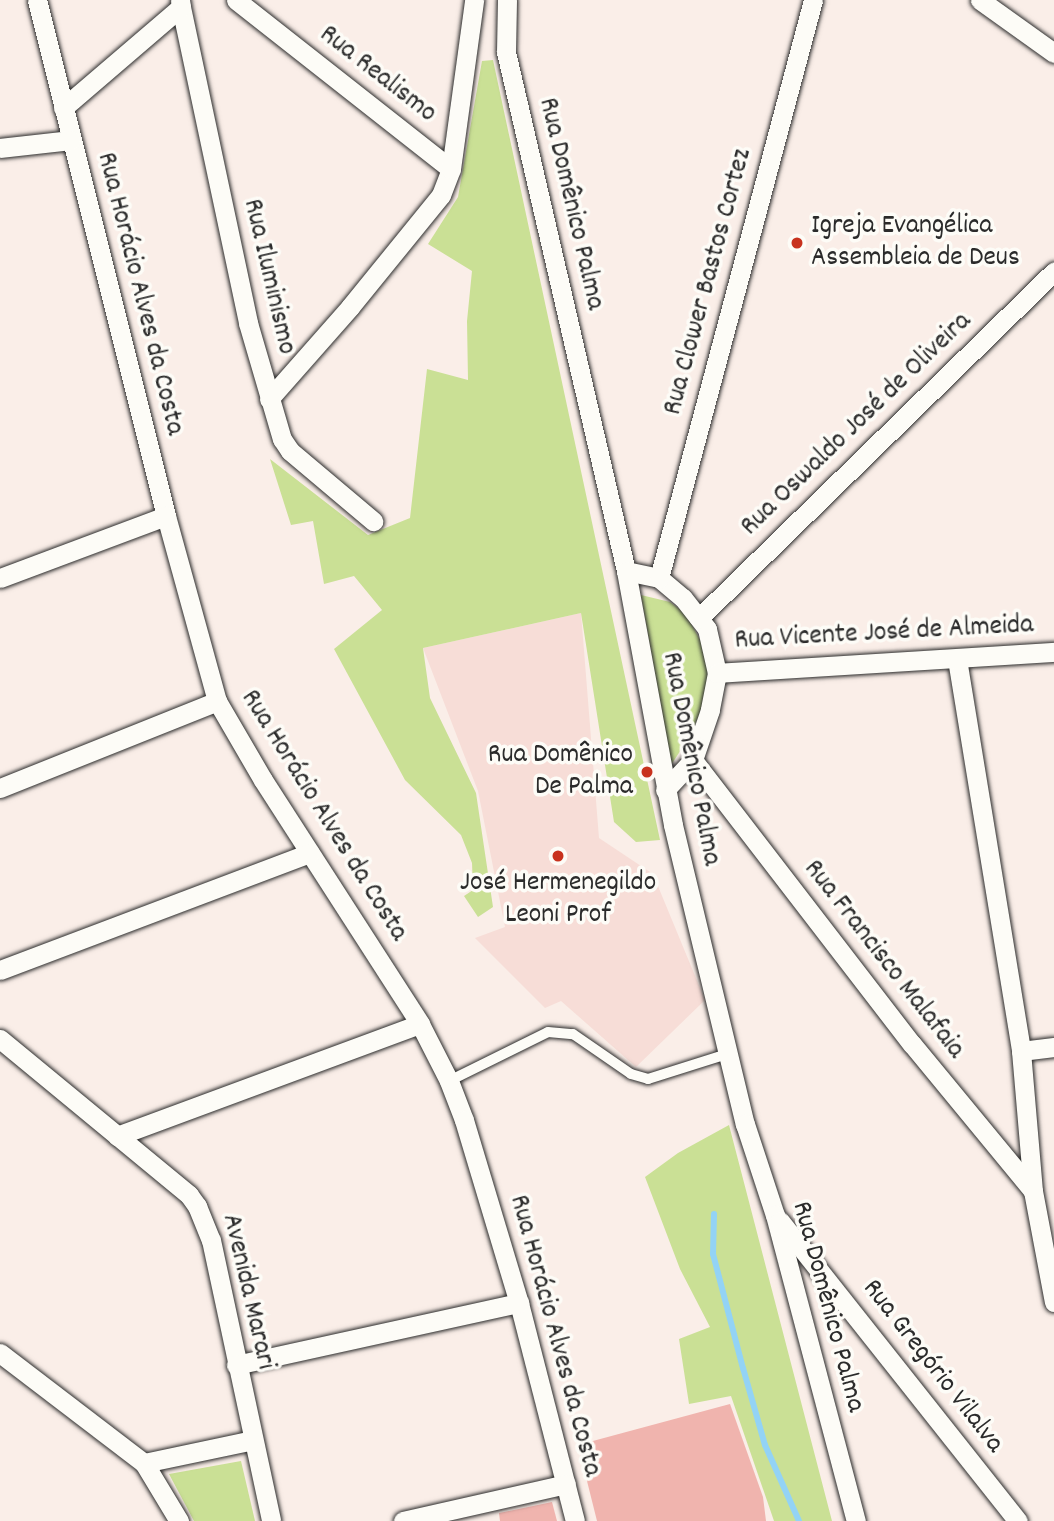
<!DOCTYPE html>
<html>
<head>
<meta charset="utf-8">
<style>
  body { margin:0 }
  #map { position:relative; width:1054px; height:1521px; overflow:hidden; background:#faeee8; font-family:Dekko,sans-serif }
  div>[style] { position:absolute }
  .built>* { inset:0; background:#f7ddd7 }
  .green>* { inset:0; background:#cae095 }
  .stream>* { height:6px; margin:-3px; padding:0 3px; transform-origin:3px; border-radius:3px; background:#93d3f5 }
  .building>* { inset:0; background:#f0b4ae }
  .roads { filter:drop-shadow(0 0 2px #2b2b2b) drop-shadow(0 0 2px #2b2b2b) }
  .service>* { height:10px; margin:-5px; padding:0 5px; transform-origin:5px; border-radius:5px; background:#fdfcf7 }
  .minor>* { height:19px; margin:-9.5px; padding:0 9.5px; transform-origin:9.5px; border-radius:9.5px; background:#fdfcf7 }
  .dots>* { width:19px; height:19px; translate:-50% -50%; box-sizing:border-box; border:4px solid #fdfcf7; border-radius:50% }
  span { translate:-50% -50%; white-space:nowrap; text-align:center; line-height:1.15; -webkit-text-stroke:7px #fdfcf7; paint-order:stroke }
  .street-label { font-size:28px; color:#2b2b2b }
  .poi-label { font-size:28px; color:#2b2b2b }
  .left { translate:0 -50%; text-align:left }
  .right { translate:-100% -50%; text-align:right }
</style>
</head>
<body>
<div id="map">
  <div class="built">
    <div style="clip-path:polygon(581px 613px,599px 838px,653px 874px,705px 1000px,636px 1067px,561px 1001px,545px 1008px,475px 938px,505px 927px,478px 791px,423px 648px)"></div>
  </div>
  <div class="green">
    <div style="clip-path:polygon(493px 60px,660px 840px,636px 842px,614px 822px,581px 613px,423px 648px,430px 698px,476px 793px,493px 907px,478px 917px,464px 896px,473px 890px,472px 863px,461px 835px,405px 780px,334px 649px,382px 610px,354px 576px,324px 584px,313px 521px,291px 525px,270px 459px,368px 535px,410px 518px,427px 369px,468px 380px,467px 321px,472px 271px,428px 244px,458px 197px,482px 61px)"></div>
    <div style="clip-path:polygon(641px 595px,670px 602px,686px 614px,705px 649px,708px 671px,704px 701px,692px 733px,671px 765px)"></div>
    <div style="clip-path:polygon(729px 1125px,832px 1521px,774px 1521px,731px 1396px,689px 1404px,679px 1339px,710px 1327px,680px 1269px,645px 1177px,678px 1153px)"></div>
    <div style="clip-path:polygon(241px 1461px,255px 1521px,194px 1521px,169px 1474px)"></div>
  </div>
  <div class="stream">
    <div style="left:714px;top:1214px;width:40px;rotate:91.4deg"></div>
    <div style="left:713px;top:1254px;width:118px;rotate:75.3deg"></div>
    <div style="left:743px;top:1368px;width:80px;rotate:74.1deg"></div>
    <div style="left:765px;top:1445px;width:83px;rotate:65.9deg"></div>
  </div>
  <div class="building">
    <div style="clip-path:polygon(730px 1404px,763px 1497px,766px 1521px,597px 1521px,578px 1445px)"></div>
    <div style="clip-path:polygon(552px 1502px,557px 1521px,500px 1521px,499px 1513px)"></div>
  </div>
  <div class="roads">
    <div class="service">
      <div style="left:449px;top:1081px;width:110px;rotate:-26.3deg"></div>
      <div style="left:548px;top:1032px;width:25px;rotate:5deg"></div>
      <div style="left:573px;top:1034px;width:70px;rotate:34.6deg"></div>
      <div style="left:631px;top:1074px;width:18px;rotate:16deg"></div>
      <div style="left:648px;top:1079px;width:83px;rotate:-17.6deg"></div>
    </div>
    <div class="minor">
      <div style="left:37px;top:0;width:532px;rotate:75.96deg"></div>
      <div style="left:166px;top:516px;width:192px;rotate:74.6deg"></div>
      <div style="left:217px;top:701px;width:91px;rotate:59.8deg"></div>
      <div style="left:263px;top:780px;width:290px;rotate:57.2deg"></div>
      <div style="left:420px;top:1024px;width:64px;rotate:63deg"></div>
      <div style="left:449px;top:1081px;width:42px;rotate:69deg"></div>
      <div style="left:464px;top:1120px;width:191px;rotate:73.3deg"></div>
      <div style="left:519px;top:1303px;width:225px;rotate:75.6deg"></div>
      <div style="left:236px;top:0;width:273px;rotate:38.2deg"></div>
      <div style="left:507px;top:0;width:52px;rotate:91.1deg"></div>
      <div style="left:506px;top:52px;width:533px;rotate:76.98deg"></div>
      <div style="left:626px;top:571px;width:258px;rotate:79.5deg"></div>
      <div style="left:673px;top:825px;width:308px;rotate:76.5deg"></div>
      <div style="left:745px;top:1124px;width:96px;rotate:71.8deg"></div>
      <div style="left:775px;top:1215px;width:317px;rotate:75.2deg"></div>
      <div style="left:980px;top:0;width:91px;rotate:35.6deg"></div>
      <div style="left:181px;top:7px;width:323px;rotate:78deg"></div>
      <div style="left:248px;top:323px;width:121px;rotate:73.7deg"></div>
      <div style="left:282px;top:439px;width:14px;rotate:56deg"></div>
      <div style="left:290px;top:451px;width:109px;rotate:40.1deg"></div>
      <div style="left:63px;top:108px;width:155px;rotate:-40.6deg"></div>
      <div style="left:181px;top:7px;width:7px;rotate:-98deg"></div>
      <div style="left:0;top:148px;width:71px;rotate:-6.4deg"></div>
      <div style="left:269px;top:399px;width:123px;rotate:-48.6deg"></div>
      <div style="left:350px;top:307px;width:144px;rotate:-50.9deg"></div>
      <div style="left:441px;top:195px;width:28px;rotate:-69deg"></div>
      <div style="left:451px;top:169px;width:171px;rotate:-82.2deg"></div>
      <div style="left:626px;top:571px;width:34px;rotate:12deg"></div>
      <div style="left:659px;top:578px;width:31px;rotate:40deg"></div>
      <div style="left:683px;top:598px;width:39px;rotate:52deg"></div>
      <div style="left:707px;top:629px;width:45px;rotate:77.2deg"></div>
      <div style="left:717px;top:673px;width:38px;rotate:101deg"></div>
      <div style="left:710px;top:710px;width:53px;rotate:108.8deg"></div>
      <div style="left:693px;top:760px;width:41px;rotate:133deg"></div>
      <div style="left:0;top:578px;width:177px;rotate:-20.5deg"></div>
      <div style="left:659px;top:578px;width:598px;rotate:-75.08deg"></div>
      <div style="left:699px;top:618px;width:496px;rotate:-44.3deg"></div>
      <div style="left:957px;top:659px;width:397px;rotate:80.7deg"></div>
      <div style="left:1021px;top:1051px;width:141px;rotate:85.1deg"></div>
      <div style="left:1033px;top:1191px;width:113px;rotate:79.3deg"></div>
      <div style="left:717px;top:673px;width:338px;rotate:-3.6deg"></div>
      <div style="left:693px;top:760px;width:359px;rotate:52.4deg"></div>
      <div style="left:912px;top:1044px;width:190px;rotate:50.5deg"></div>
      <div style="left:0;top:788px;width:234px;rotate:-21.8deg"></div>
      <div style="left:0;top:970px;width:331px;rotate:-20.7deg"></div>
      <div style="left:0;top:1039px;width:245px;rotate:39.5deg"></div>
      <div style="left:189px;top:1195px;width:14px;rotate:54deg"></div>
      <div style="left:197px;top:1206px;width:37px;rotate:68deg"></div>
      <div style="left:211px;top:1240px;width:287px;rotate:77.9deg"></div>
      <div style="left:1021px;top:1051px;width:33px;rotate:-7deg"></div>
      <div style="left:117px;top:1136px;width:323px;rotate:-20.3deg"></div>
      <div style="left:780px;top:1221px;width:383px;rotate:51.6deg"></div>
      <div style="left:0;top:1353px;width:181px;rotate:37.4deg"></div>
      <div style="left:144px;top:1463px;width:68px;rotate:58.9deg"></div>
      <div style="left:236px;top:1365px;width:290px;rotate:-12.4deg"></div>
      <div style="left:144px;top:1463px;width:111px;rotate:-11.9deg"></div>
      <div style="left:403px;top:1521px;width:167px;rotate:-12.8deg"></div>
    </div>
  </div>
  <div class="dots">
    <div style="left:797px;top:243px;background:#c8321e"></div>
    <div style="left:647px;top:772px;background:#c8321e"></div>
    <div style="left:558px;top:856px;background:#c8321e"></div>
  </div>
  <div class="street-label">
    <span style="left:377px;top:75px;rotate:38deg">Rua Realismo</span>
    <span style="left:570px;top:204px;rotate:77deg">Rua Domênico Palma</span>
    <span style="left:268px;top:277px;rotate:77deg">Rua Iluminismo</span>
    <span style="left:709px;top:282px;rotate:-75deg">Rua Clower Bastos Cortez</span>
    <span style="left:139px;top:294px;rotate:76deg">Rua Horácio Alves da Costa</span>
    <span style="left:857px;top:425px;rotate:-44deg">Rua Oswaldo José de Oliveira</span>
    <span style="left:884px;top:634px;rotate:-3deg">Rua Vicente José de Almeida</span>
    <span style="left:690px;top:759px;rotate:79deg">Rua Domênico Palma</span>
    <span style="left:323px;top:816px;rotate:58deg">Rua Horácio Alves da Costa</span>
    <span style="left:883px;top:960px;rotate:52deg">Rua Francisco Malafaia</span>
    <span style="left:247px;top:1292px;rotate:77deg">Avenida Marari</span>
    <span style="left:827px;top:1307px;rotate:75deg">Rua Domênico Palma</span>
    <span style="left:554px;top:1336px;rotate:75deg">Rua Horácio Alves da Costa</span>
    <span style="left:932px;top:1367px;rotate:52deg">Rua Gregório Vilalva</span>
  </div>
  <div class="poi-label">
    <span class="left" style="left:811px;top:243px">Igreja Evangélica<br>Assembleia de Deus</span>
    <span class="right" style="left:633px;top:772px">Rua Domênico<br>De Palma</span>
    <span style="left:558px;top:900px">José Hermenegildo<br>Leoni Prof</span>
  </div>
</div>
</body>
</html>
